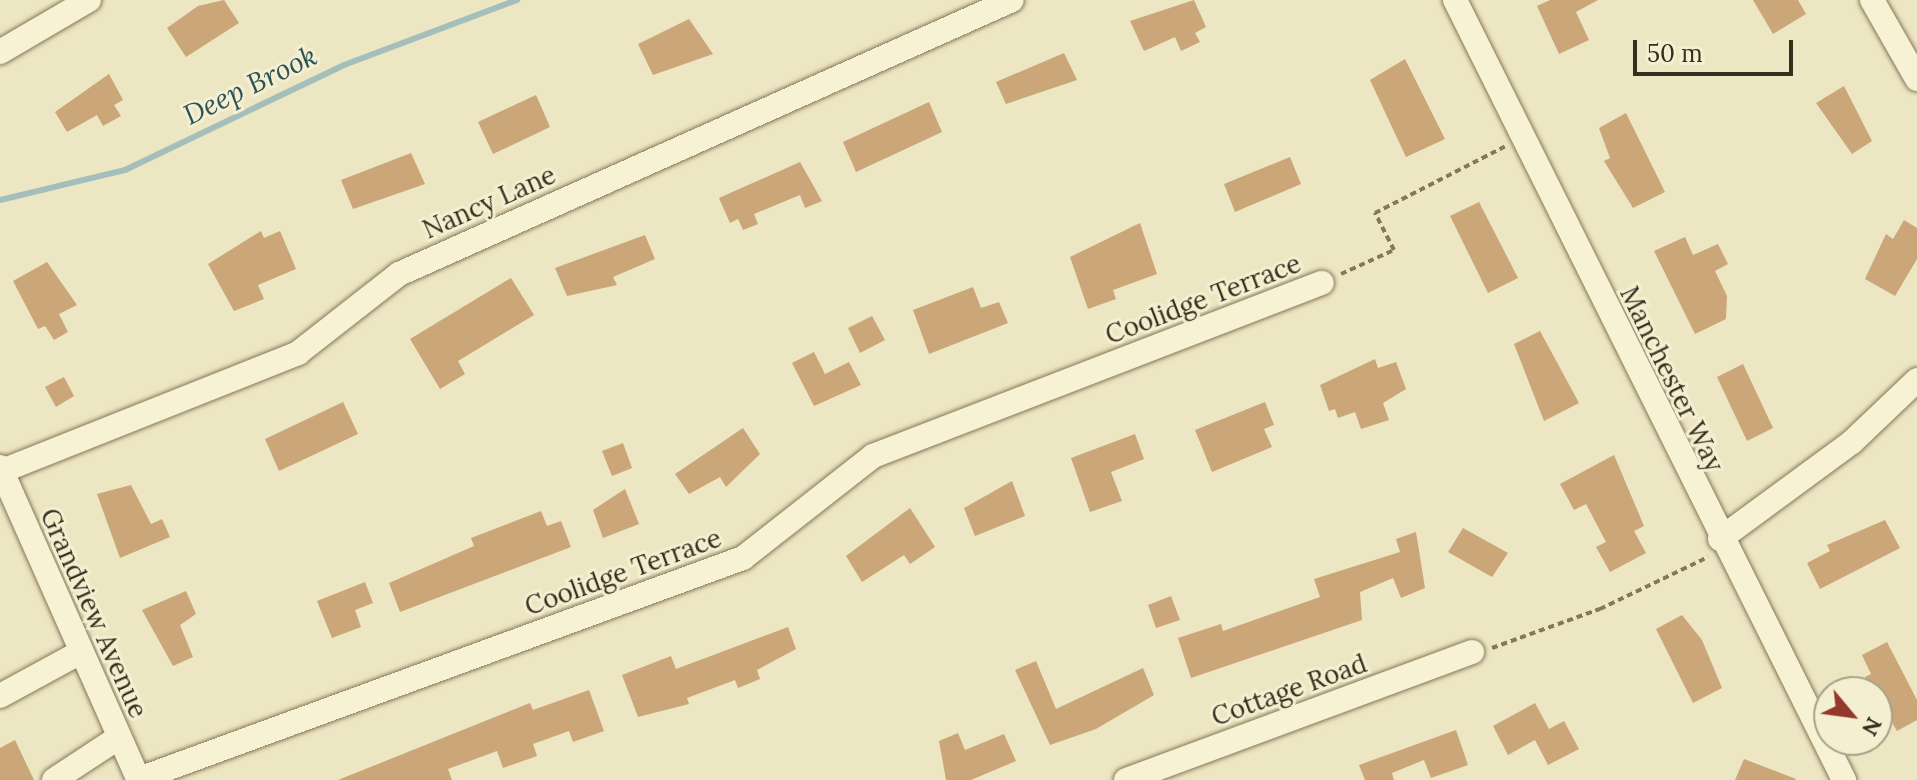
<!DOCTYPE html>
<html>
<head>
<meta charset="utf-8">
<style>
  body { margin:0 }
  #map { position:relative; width:1917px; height:780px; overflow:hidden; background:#ede6c2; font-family:Lora,serif }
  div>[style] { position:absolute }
  .stream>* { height:6px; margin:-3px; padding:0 3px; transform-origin:3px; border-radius:3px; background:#a4bfbb }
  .building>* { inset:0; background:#caa678 }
  .path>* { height:4px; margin-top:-2px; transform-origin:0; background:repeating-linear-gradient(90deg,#867759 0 6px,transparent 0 10px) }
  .roads { filter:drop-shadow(0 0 2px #867759) drop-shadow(0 0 2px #867759) }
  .minor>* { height:24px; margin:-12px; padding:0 12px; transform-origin:12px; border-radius:12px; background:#f8f2d5 }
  span { translate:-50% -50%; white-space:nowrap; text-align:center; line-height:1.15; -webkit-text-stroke:6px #f4efd1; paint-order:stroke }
  .street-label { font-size:26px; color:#362d1d }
  .water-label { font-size:28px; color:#2d5356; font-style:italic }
  .north { position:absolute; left:1813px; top:676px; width:80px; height:80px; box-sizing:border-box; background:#f4efd1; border:2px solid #a8a189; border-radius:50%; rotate:119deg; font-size:22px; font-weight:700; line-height:32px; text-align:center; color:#362d1d }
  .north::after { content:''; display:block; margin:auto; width:28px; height:36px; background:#94382b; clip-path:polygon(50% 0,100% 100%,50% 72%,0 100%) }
  .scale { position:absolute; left:1633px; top:40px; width:160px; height:36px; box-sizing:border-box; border:4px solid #362d1d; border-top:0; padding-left:10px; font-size:24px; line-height:28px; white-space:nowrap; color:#362d1d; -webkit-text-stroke:6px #f4efd1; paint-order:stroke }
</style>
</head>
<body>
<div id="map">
  <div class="stream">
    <div style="left:0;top:200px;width:129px;rotate:-13.5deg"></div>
    <div style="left:125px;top:170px;width:243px;rotate:-25.6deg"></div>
    <div style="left:344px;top:65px;width:185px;rotate:-20.6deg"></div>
  </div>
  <div class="building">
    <div style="clip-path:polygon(224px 0,239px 23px,186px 57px,167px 28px,198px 6px)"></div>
    <div style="clip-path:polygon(1194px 0,1206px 27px,1195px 33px,1200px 42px,1181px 51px,1175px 37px,1144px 51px,1130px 21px)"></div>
    <div style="clip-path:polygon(1550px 0,1598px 0,1576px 12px,1589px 40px,1559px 54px,1537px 6px)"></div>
    <div style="clip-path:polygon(1753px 0,1798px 0,1806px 14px,1773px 34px)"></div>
    <div style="clip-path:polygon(689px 19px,713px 54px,653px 75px,638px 44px)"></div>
    <div style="clip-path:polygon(1064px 53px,1077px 80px,1006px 104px,996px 82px)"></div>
    <div style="clip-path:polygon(1405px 59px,1445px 139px,1406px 157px,1370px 80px)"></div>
    <div style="clip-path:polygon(109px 74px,123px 100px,114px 105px,121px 116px,103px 126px,97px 115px,67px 132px,55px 112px)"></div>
    <div style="clip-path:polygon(1844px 86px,1872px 141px,1852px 154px,1816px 103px)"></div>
    <div style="clip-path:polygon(536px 95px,550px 127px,493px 154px,478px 122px)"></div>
    <div style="clip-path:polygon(929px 102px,942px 132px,856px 172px,843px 142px)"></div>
    <div style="clip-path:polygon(1626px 113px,1665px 192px,1633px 208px,1604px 161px,1610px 158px,1599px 128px)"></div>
    <div style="clip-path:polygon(411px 153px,425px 184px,353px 209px,341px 180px)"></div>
    <div style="clip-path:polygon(1290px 157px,1301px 184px,1235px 212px,1224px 184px)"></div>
    <div style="clip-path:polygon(800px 162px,822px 201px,805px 208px,800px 195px,754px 214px,758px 224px,743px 230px,738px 219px,730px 223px,719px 198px)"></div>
    <div style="clip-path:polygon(1479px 202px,1518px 278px,1488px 293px,1450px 216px)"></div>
    <div style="clip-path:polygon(1904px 220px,1917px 228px,1917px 259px,1895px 296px,1865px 279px,1886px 234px,1893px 239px)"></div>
    <div style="clip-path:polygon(1140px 223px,1157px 274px,1113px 290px,1116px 299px,1088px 309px,1070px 257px)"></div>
    <div style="clip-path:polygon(261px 231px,264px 238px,280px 231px,296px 269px,258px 285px,264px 299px,234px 311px,208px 264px)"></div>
    <div style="clip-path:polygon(645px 235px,655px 259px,613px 277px,617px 285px,567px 296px,555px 268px)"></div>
    <div style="clip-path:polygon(1685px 237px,1693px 255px,1718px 244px,1728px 264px,1715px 271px,1727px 296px,1726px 319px,1695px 334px,1654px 251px)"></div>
    <div style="clip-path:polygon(47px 262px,77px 305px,59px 314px,68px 332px,54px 340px,45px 326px,38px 329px,13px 281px)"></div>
    <div style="clip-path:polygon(511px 278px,534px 315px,458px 361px,465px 374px,440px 389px,410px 339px)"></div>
    <div style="clip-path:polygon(973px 287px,981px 308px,999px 302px,1008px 323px,929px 354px,913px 310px)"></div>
    <div style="clip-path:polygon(872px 316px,885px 340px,860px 353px,848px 328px)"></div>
    <div style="clip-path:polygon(1540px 331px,1579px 403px,1544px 421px,1514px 344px)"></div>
    <div style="clip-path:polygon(814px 352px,825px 374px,849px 362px,861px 385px,814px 406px,792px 363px)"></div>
    <div style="clip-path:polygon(1375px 359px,1378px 368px,1396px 362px,1406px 389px,1383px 403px,1389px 420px,1361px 429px,1355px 412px,1338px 418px,1335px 409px,1329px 411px,1320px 385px)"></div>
    <div style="clip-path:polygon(1743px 364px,1773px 428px,1747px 441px,1717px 377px)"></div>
    <div style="clip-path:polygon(64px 377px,74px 396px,56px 407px,45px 387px)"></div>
    <div style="clip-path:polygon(343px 402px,358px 434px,279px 471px,265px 439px)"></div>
    <div style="clip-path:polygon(1265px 402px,1274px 425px,1264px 429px,1272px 447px,1212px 472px,1195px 430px)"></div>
    <div style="clip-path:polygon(743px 428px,760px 454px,726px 487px,720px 477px,689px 494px,675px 474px)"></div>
    <div style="clip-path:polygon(1135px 434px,1144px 459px,1111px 472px,1122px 501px,1090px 512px,1071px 458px)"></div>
    <div style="clip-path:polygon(623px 443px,632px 468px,612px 476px,602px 451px)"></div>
    <div style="clip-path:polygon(1614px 455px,1644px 526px,1634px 531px,1646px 553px,1610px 572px,1596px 547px,1606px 542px,1586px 504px,1574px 510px,1560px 484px)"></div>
    <div style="clip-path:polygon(1012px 481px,1025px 516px,975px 536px,964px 508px)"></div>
    <div style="clip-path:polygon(131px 485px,151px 524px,162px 519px,170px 537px,120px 558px,97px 494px)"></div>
    <div style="clip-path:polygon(625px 489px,639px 524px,603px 538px,593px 510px)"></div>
    <div style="clip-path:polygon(910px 508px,935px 547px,910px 564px,904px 555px,862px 582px,846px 556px)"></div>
    <div style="clip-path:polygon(541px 511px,547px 526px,561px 521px,571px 547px,400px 612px,389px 583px,474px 546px,471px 538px)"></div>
    <div style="clip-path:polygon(1885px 520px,1900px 548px,1820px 589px,1807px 563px,1830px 551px,1827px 545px)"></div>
    <div style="clip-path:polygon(1463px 528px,1508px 553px,1492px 577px,1448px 552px)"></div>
    <div style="clip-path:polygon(1416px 532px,1425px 588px,1401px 598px,1393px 578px,1360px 592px,1362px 620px,1191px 678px,1178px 638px,1221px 624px,1223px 631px,1320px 597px,1314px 579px,1400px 552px,1396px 539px)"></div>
    <div style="clip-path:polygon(365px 582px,373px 603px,355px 610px,361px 627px,332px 638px,317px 601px)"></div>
    <div style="clip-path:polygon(186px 591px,196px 614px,180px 625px,193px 657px,173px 666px,142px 610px)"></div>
    <div style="clip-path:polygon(1171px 596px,1180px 620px,1156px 628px,1148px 605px)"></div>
    <div style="clip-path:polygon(1682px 615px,1702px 640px,1722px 688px,1693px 703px,1656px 629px)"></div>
    <div style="clip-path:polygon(788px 627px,796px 649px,757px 670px,760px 679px,738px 688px,735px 680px,687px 698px,689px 704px,638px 717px,622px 675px,671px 656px,676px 669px)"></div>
    <div style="clip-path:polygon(1887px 642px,1917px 700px,1917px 720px,1897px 731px,1865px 677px,1871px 674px,1862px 655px)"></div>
    <div style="clip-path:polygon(1036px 661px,1056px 709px,1143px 668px,1154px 695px,1096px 729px,1050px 745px,1015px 670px)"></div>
    <div style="clip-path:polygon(589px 690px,604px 731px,573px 742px,569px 731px,533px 744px,537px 756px,503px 768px,497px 751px,448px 769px,452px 780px,338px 780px,530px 703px,533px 710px)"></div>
    <div style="clip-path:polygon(1535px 703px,1549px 729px,1564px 721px,1579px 749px,1548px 765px,1535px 740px,1508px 755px,1493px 726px)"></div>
    <div style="clip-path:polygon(1456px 730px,1468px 765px,1431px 778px,1424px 760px,1392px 773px,1394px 780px,1365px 780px,1359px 765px)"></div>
    <div style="clip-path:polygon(958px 733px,965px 750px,1004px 734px,1016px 761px,971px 780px,946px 780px,939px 741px)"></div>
    <div style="clip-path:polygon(15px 740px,34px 780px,0 780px,0 748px)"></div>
    <div style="clip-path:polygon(1744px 759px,1796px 779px,1795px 780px,1735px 780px)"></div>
  </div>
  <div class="path">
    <div style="left:1341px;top:274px;width:58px;rotate:-24.4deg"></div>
    <div style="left:1394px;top:250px;width:42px;rotate:-117.2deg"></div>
    <div style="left:1375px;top:213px;width:147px;rotate:-27.1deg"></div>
    <div style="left:1492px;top:648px;width:115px;rotate:-19.9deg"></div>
    <div style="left:1600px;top:609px;width:120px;rotate:-25.7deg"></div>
  </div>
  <div class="roads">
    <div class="minor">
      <div style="left:1455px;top:0;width:872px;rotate:63.49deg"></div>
      <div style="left:1872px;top:0;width:91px;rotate:60.3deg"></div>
      <div style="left:0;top:52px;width:103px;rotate:-30.3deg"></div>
      <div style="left:0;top:467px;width:342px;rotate:66.1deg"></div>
      <div style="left:2px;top:471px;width:319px;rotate:-21.7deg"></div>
      <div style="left:298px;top:353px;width:128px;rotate:-38deg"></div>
      <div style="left:399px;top:274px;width:671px;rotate:-24.08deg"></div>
      <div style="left:1720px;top:539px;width:164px;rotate:-36.3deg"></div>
      <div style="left:1852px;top:442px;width:90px;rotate:-43.6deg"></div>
      <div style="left:0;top:696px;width:90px;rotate:-28.6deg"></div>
      <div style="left:139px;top:779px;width:643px;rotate:-20.1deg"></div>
      <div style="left:743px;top:558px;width:165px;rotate:-38.1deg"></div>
      <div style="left:873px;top:456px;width:481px;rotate:-21.1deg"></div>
      <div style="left:54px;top:780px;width:77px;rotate:-33.3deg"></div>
      <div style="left:1126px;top:780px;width:369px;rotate:-20.3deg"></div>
    </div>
  </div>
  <div class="street-label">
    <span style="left:489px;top:202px;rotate:-24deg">Nancy Lane</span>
    <span style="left:1203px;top:299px;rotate:-21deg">Coolidge Terrace</span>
    <span style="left:1672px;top:379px;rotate:64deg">Manchester Way</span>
    <span style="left:623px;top:572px;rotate:-20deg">Coolidge Terrace</span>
    <span style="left:94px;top:613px;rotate:66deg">Grandview Avenue</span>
    <span style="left:1289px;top:690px;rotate:-20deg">Cottage Road</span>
  </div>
  <div class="water-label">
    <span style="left:250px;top:85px;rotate:-26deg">Deep Brook</span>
  </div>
  <div class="north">N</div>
  <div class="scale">50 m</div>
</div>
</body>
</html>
